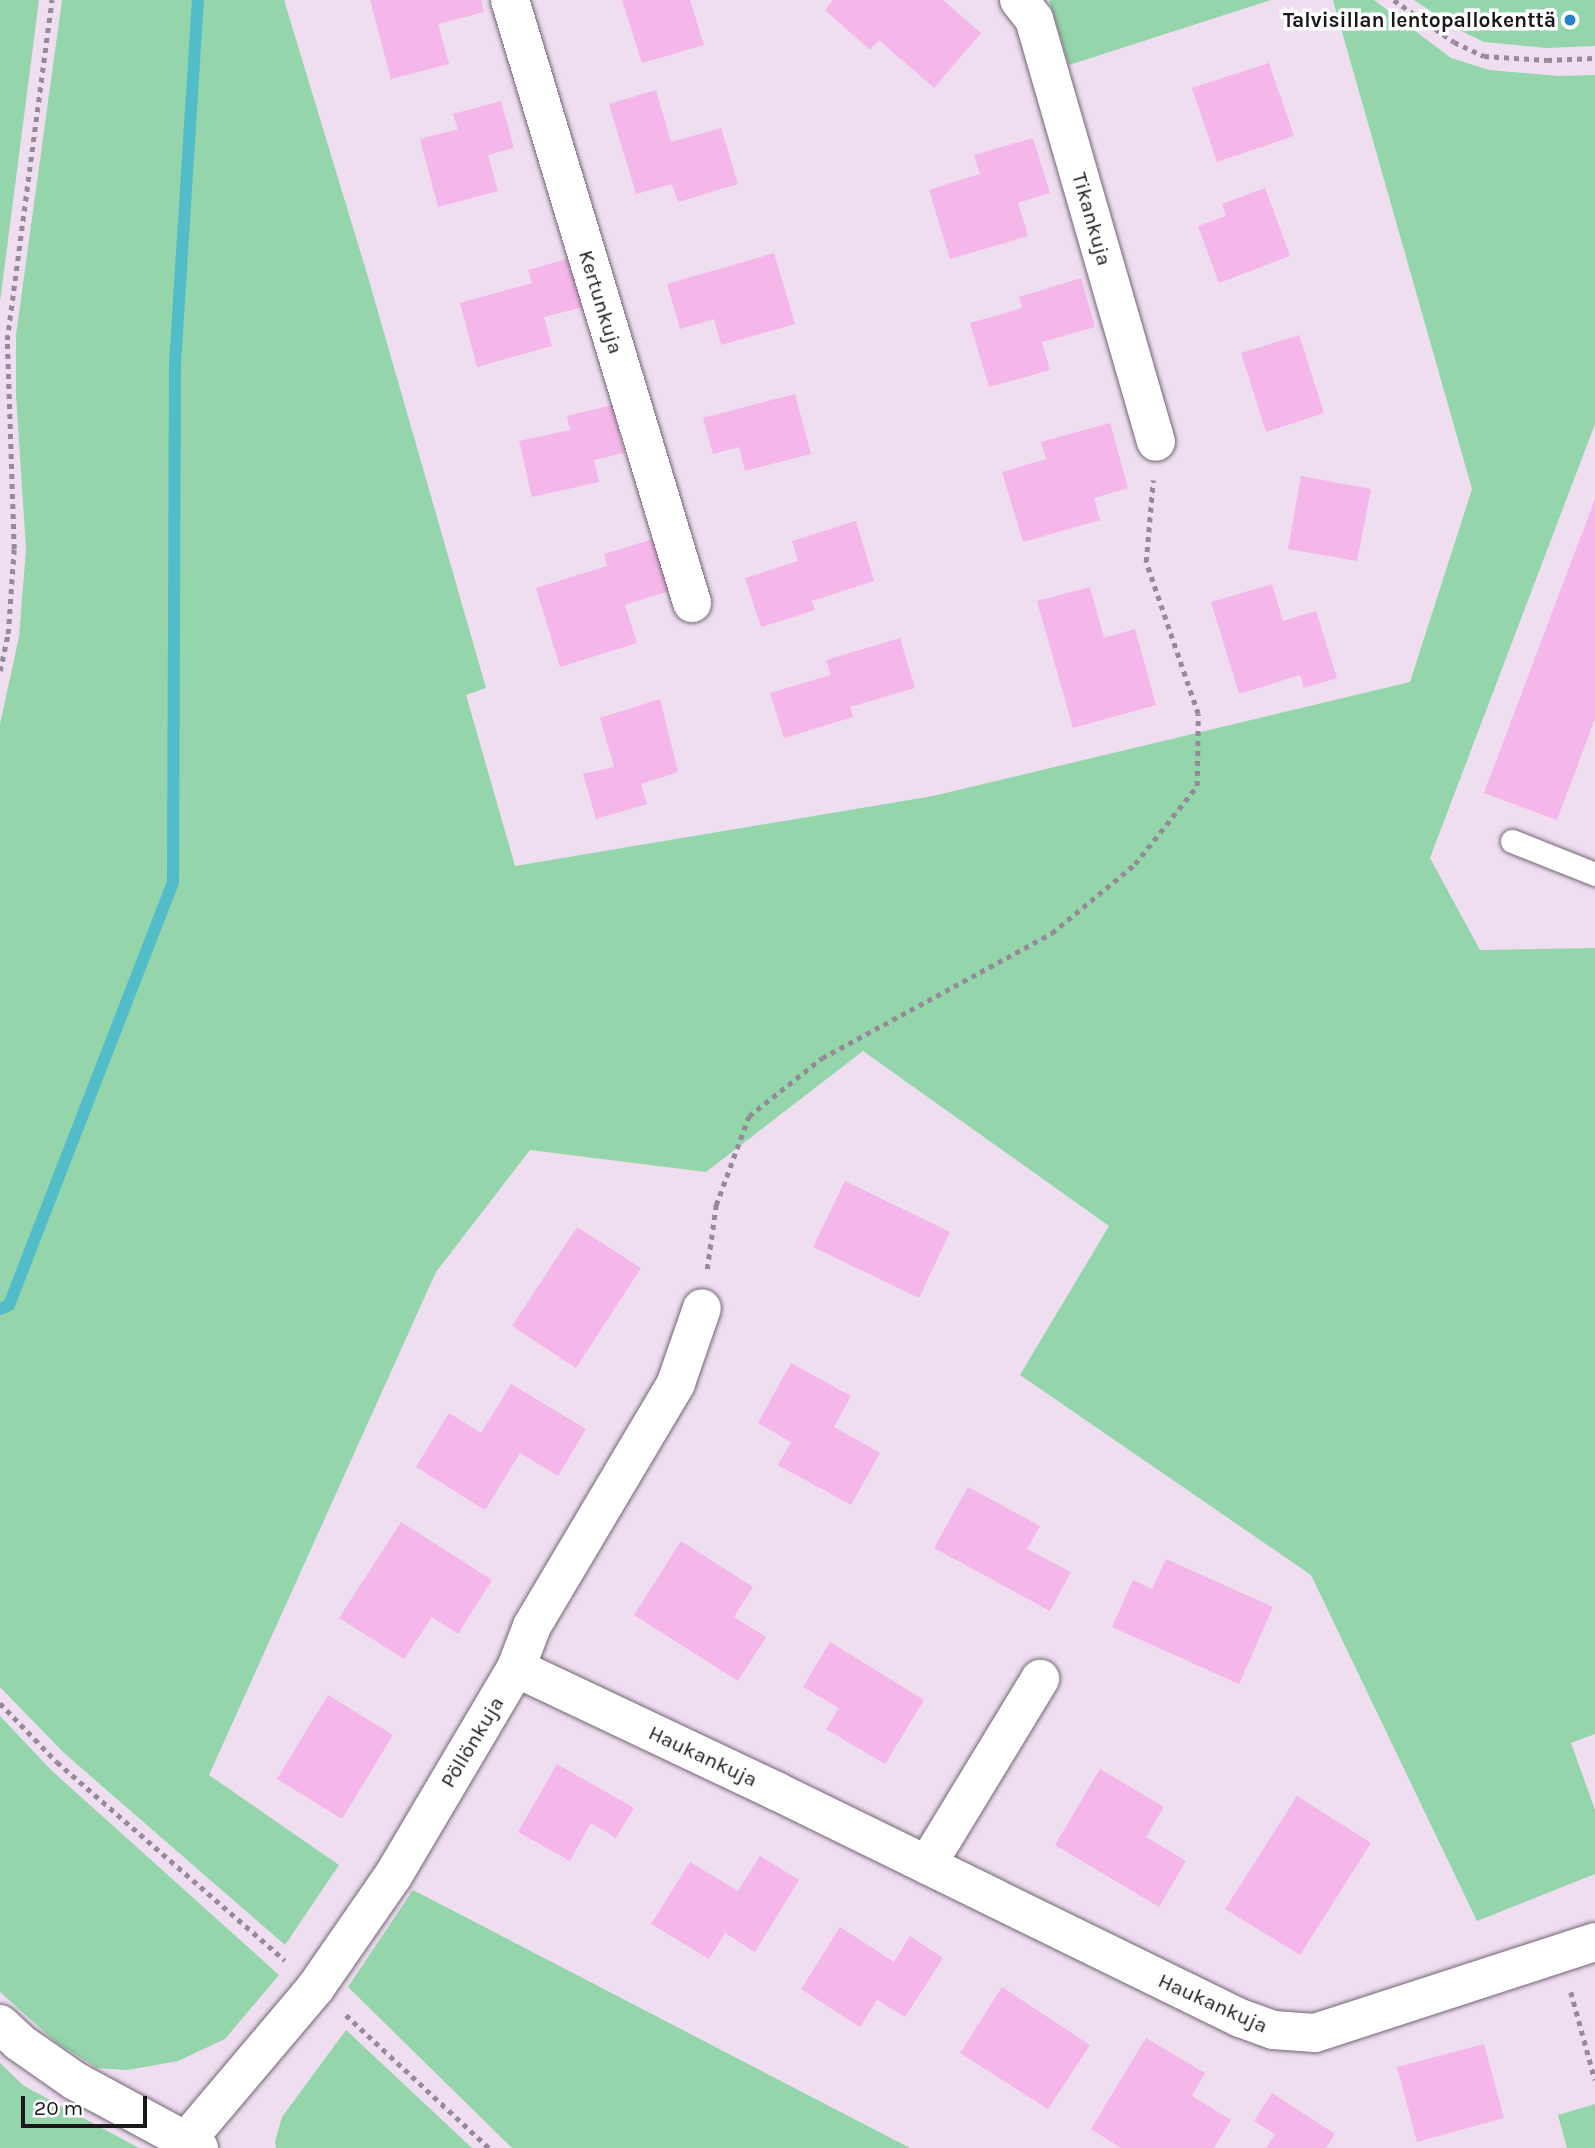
<!DOCTYPE html>
<html>
<head>
<meta charset="utf-8">
<style>
  body { margin:0 }
  #map { position:relative; width:1595px; height:2148px; overflow:hidden; background:#eedef0; font-family:Karla,sans-serif }
  div>[style] { position:absolute }
  .green>* { inset:0; background:#94d5ab }
  .stream>* { height:12px; margin:-6px; padding:0 6px; transform-origin:6px; border-radius:6px; background:#53bcc9 }
  .building>* { inset:0; background:#f5b6e9 }
  .path>* { height:4.5px; margin-top:-2.25px; transform-origin:0; background:repeating-linear-gradient(90deg,#968a98 0 5px,transparent 0 10px) }
  .roads { filter:drop-shadow(0 0 2px #736575) drop-shadow(0 0 2px #736575) }
  .service>* { height:23px; margin:-11.5px; padding:0 11.5px; transform-origin:11.5px; border-radius:11.5px; background:#fff }
  .minor>* { height:38px; margin:-19px; padding:0 19px; transform-origin:19px; border-radius:19px; background:#fff }
  .tertiary>* { height:38px; margin:-19px; padding:0 19px; transform-origin:19px; border-radius:19px; background:#fff }
  .dots>* { width:19px; height:19px; translate:-50% -50%; box-sizing:border-box; border:4px solid #fff; border-radius:50% }
  span { translate:-50% -50%; white-space:nowrap; text-align:center; line-height:1.15; -webkit-text-stroke:7px #fff; paint-order:stroke }
  .poi-label { font-size:21px; color:#1c161d; font-weight:700 }
  .right { translate:-100% -50%; text-align:right }
  .street-label { font-size:21px; color:#1c161d }
  .scale { position:absolute; left:21px; top:2096px; width:126px; height:32px; box-sizing:border-box; border:4px solid #1c161d; border-top:0; padding-left:9px; font-size:21px; line-height:24px; white-space:nowrap; color:#1c161d; -webkit-text-stroke:5px #fff; paint-order:stroke }
</style>
</head>
<body>
<div id="map">
  <div class="green">
    <div style="clip-path:polygon(0 0,39px 0,0 302px)"></div>
    <div style="clip-path:polygon(62px 0,284px 0,368px 277px,486px 688px,466px 695px,515px 866px,933px 796px,1410px 682px,1472px 489px,1333px 0,1374px 0,1451px 58px,1489px 70px,1558px 76px,1595px 75px,1595px 424px,1430px 858px,1480px 950px,1595px 948px,1595px 1734px,1571px 1743px,1595px 1810px,1595px 1874px,1477px 1921px,1311px 1575px,1020px 1375px,1109px 1226px,863px 1051px,706px 1172px,530px 1150px,436px 1272px,209px 1775px,339px 1865px,285px 1945px,64px 1753px,0 1687px,0 724px,19px 637px,26px 549px,16px 395px,16px 335px)"></div>
    <div style="clip-path:polygon(1049px 0,1271px 0,1069px 65px)"></div>
    <div style="clip-path:polygon(1414px 0,1595px 0,1595px 46px,1546px 48px,1484px 42px,1459px 30px)"></div>
    <div style="clip-path:polygon(0 1716px,51px 1770px,279px 1975px,225px 2039px,178px 2061px,127px 2070px,97px 2068px,57px 2043px,0 1992px)"></div>
    <div style="clip-path:polygon(413px 1890px,910px 2148px,512px 2148px,348px 1987px)"></div>
    <div style="clip-path:polygon(346px 2030px,472px 2148px,276px 2148px,275px 2142px,282px 2117px)"></div>
    <div style="clip-path:polygon(0 2063px,24px 2086px,139px 2148px,0 2148px)"></div>
    <div style="clip-path:polygon(1595px 2104px,1595px 2148px,1567px 2148px,1558px 2115px)"></div>
  </div>
  <div class="stream">
    <div style="left:0;top:1309px;width:10px;rotate:-24deg"></div>
    <div style="left:9px;top:1305px;width:454px;rotate:-68.8deg"></div>
    <div style="left:173px;top:882px;width:518px;rotate:-89.78deg"></div>
    <div style="left:175px;top:364px;width:365px;rotate:-86.4deg"></div>
  </div>
  <div class="building">
    <div style="clip-path:polygon(370px 0,481px 0,484px 12px,438px 24px,449px 64px,391px 79px)"></div>
    <div style="clip-path:polygon(622px 0,690px 0,704px 45px,642px 63px)"></div>
    <div style="clip-path:polygon(833px 0,943px 0,981px 33px,934px 88px,879px 40px,870px 50px,825px 10px)"></div>
    <div style="clip-path:polygon(1269px 63px,1294px 136px,1217px 162px,1192px 88px)"></div>
    <div style="clip-path:polygon(656px 90px,671px 142px,721px 128px,738px 184px,678px 202px,672px 184px,636px 194px,609px 104px)"></div>
    <div style="clip-path:polygon(501px 101px,514px 148px,488px 155px,498px 191px,438px 207px,420px 139px,458px 129px,453px 114px)"></div>
    <div style="clip-path:polygon(1033px 138px,1050px 193px,1018px 203px,1028px 236px,950px 259px,929px 190px,980px 174px,974px 155px)"></div>
    <div style="clip-path:polygon(1265px 188px,1290px 256px,1219px 283px,1198px 226px,1226px 216px,1222px 204px)"></div>
    <div style="clip-path:polygon(774px 253px,795px 324px,721px 345px,714px 319px,680px 329px,667px 284px)"></div>
    <div style="clip-path:polygon(574px 257px,587px 306px,544px 317px,552px 346px,477px 367px,460px 303px,532px 283px,528px 270px)"></div>
    <div style="clip-path:polygon(1081px 278px,1095px 327px,1042px 342px,1050px 370px,989px 387px,970px 323px,1022px 308px,1019px 297px)"></div>
    <div style="clip-path:polygon(1299px 335px,1324px 413px,1266px 432px,1241px 353px)"></div>
    <div style="clip-path:polygon(795px 394px,811px 454px,745px 471px,739px 447px,713px 454px,703px 418px)"></div>
    <div style="clip-path:polygon(613px 405px,624px 453px,594px 460px,599px 482px,532px 497px,519px 441px,570px 430px,567px 416px)"></div>
    <div style="clip-path:polygon(1110px 423px,1128px 488px,1094px 498px,1100px 520px,1023px 542px,1002px 472px,1046px 459px,1041px 442px)"></div>
    <div style="clip-path:polygon(1301px 476px,1371px 489px,1357px 561px,1288px 549px)"></div>
    <div style="clip-path:polygon(1595px 499px,1595px 719px,1557px 820px,1484px 793px)"></div>
    <div style="clip-path:polygon(856px 521px,874px 581px,812px 601px,815px 610px,761px 627px,745px 578px,798px 561px,792px 541px)"></div>
    <div style="clip-path:polygon(653px 539px,669px 591px,625px 605px,637px 643px,560px 667px,536px 588px,607px 566px,604px 554px)"></div>
    <div style="clip-path:polygon(1272px 584px,1283px 621px,1316px 611px,1337px 678px,1304px 688px,1300px 675px,1239px 694px,1211px 602px)"></div>
    <div style="clip-path:polygon(1090px 587px,1104px 638px,1135px 629px,1156px 705px,1073px 728px,1037px 601px)"></div>
    <div style="clip-path:polygon(900px 638px,915px 688px,850px 707px,853px 717px,784px 738px,770px 693px,831px 675px,826px 660px)"></div>
    <div style="clip-path:polygon(660px 699px,678px 772px,641px 784px,647px 804px,596px 819px,583px 774px,614px 767px,600px 718px)"></div>
    <div style="clip-path:polygon(845px 1181px,950px 1232px,919px 1298px,813px 1247px)"></div>
    <div style="clip-path:polygon(577px 1227px,641px 1268px,576px 1368px,512px 1326px)"></div>
    <div style="clip-path:polygon(791px 1363px,851px 1396px,834px 1427px,880px 1453px,851px 1505px,778px 1465px,791px 1442px,758px 1423px)"></div>
    <div style="clip-path:polygon(511px 1384px,586px 1429px,558px 1476px,520px 1453px,485px 1510px,416px 1467px,449px 1413px,481px 1433px)"></div>
    <div style="clip-path:polygon(968px 1487px,1040px 1526px,1027px 1549px,1071px 1572px,1050px 1611px,934px 1548px)"></div>
    <div style="clip-path:polygon(401px 1522px,492px 1580px,458px 1634px,432px 1617px,404px 1659px,339px 1618px)"></div>
    <div style="clip-path:polygon(681px 1541px,753px 1587px,734px 1617px,766px 1637px,738px 1681px,634px 1615px)"></div>
    <div style="clip-path:polygon(1166px 1559px,1273px 1607px,1239px 1684px,1112px 1627px,1133px 1580px,1152px 1589px)"></div>
    <div style="clip-path:polygon(830px 1642px,924px 1700px,885px 1764px,826px 1729px,839px 1708px,803px 1687px)"></div>
    <div style="clip-path:polygon(328px 1695px,393px 1735px,342px 1819px,277px 1779px)"></div>
    <div style="clip-path:polygon(557px 1764px,634px 1808px,616px 1838px,591px 1823px,570px 1861px,518px 1832px)"></div>
    <div style="clip-path:polygon(1100px 1769px,1164px 1807px,1146px 1837px,1186px 1861px,1159px 1907px,1055px 1845px)"></div>
    <div style="clip-path:polygon(1297px 1796px,1371px 1843px,1300px 1955px,1225px 1909px)"></div>
    <div style="clip-path:polygon(760px 1856px,799px 1880px,755px 1952px,725px 1933px,709px 1959px,651px 1924px,690px 1862px,738px 1891px)"></div>
    <div style="clip-path:polygon(840px 1927px,894px 1962px,910px 1936px,943px 1958px,905px 2017px,877px 2000px,860px 2027px,801px 1989px)"></div>
    <div style="clip-path:polygon(1002px 1987px,1090px 2045px,1048px 2109px,960px 2053px)"></div>
    <div style="clip-path:polygon(1146px 2038px,1205px 2073px,1192px 2096px,1231px 2120px,1214px 2148px,1121px 2148px,1091px 2129px)"></div>
    <div style="clip-path:polygon(1484px 2044px,1504px 2118px,1417px 2142px,1397px 2067px)"></div>
    <div style="clip-path:polygon(1272px 2093px,1335px 2134px,1326px 2148px,1266px 2148px,1275px 2134px,1254px 2121px)"></div>
  </div>
  <div class="path">
    <div style="left:1394px;top:0;width:73px;rotate:35deg"></div>
    <div style="left:1454px;top:42px;width:33px;rotate:25deg"></div>
    <div style="left:1484px;top:56px;width:63px;rotate:3.6deg"></div>
    <div style="left:1547px;top:60px;width:48px;rotate:-2.4deg"></div>
    <div style="left:0;top:671px;width:38px;rotate:-78deg"></div>
    <div style="left:8px;top:634px;width:85px;rotate:-86deg"></div>
    <div style="left:14px;top:549px;width:209px;rotate:-91.9deg"></div>
    <div style="left:7px;top:340px;width:343px;rotate:-82.5deg"></div>
    <div style="left:707px;top:1269px;width:65px;rotate:-82deg"></div>
    <div style="left:716px;top:1205px;width:95px;rotate:-69.7deg"></div>
    <div style="left:749px;top:1116px;width:93px;rotate:-38.5deg"></div>
    <div style="left:822px;top:1058px;width:262px;rotate:-28.5deg"></div>
    <div style="left:1052px;top:933px;width:108px;rotate:-39.7deg"></div>
    <div style="left:1135px;top:864px;width:100px;rotate:-51.5deg"></div>
    <div style="left:1197px;top:786px;width:72px;rotate:-89.2deg"></div>
    <div style="left:1198px;top:714px;width:161px;rotate:-108.9deg"></div>
    <div style="left:1146px;top:562px;width:82px;rotate:-85.1deg"></div>
    <div style="left:0;top:1703px;width:82px;rotate:46deg"></div>
    <div style="left:57px;top:1762px;width:302px;rotate:41deg"></div>
    <div style="left:1571px;top:1992px;width:91px;rotate:74.7deg"></div>
    <div style="left:346px;top:2015px;width:195px;rotate:42.9deg"></div>
  </div>
  <div class="roads">
    <div class="service">
      <div style="left:1512px;top:841px;width:89px;rotate:21.7deg"></div>
    </div>
    <div class="minor">
      <div style="left:510px;top:0;width:630px;rotate:73.2deg"></div>
      <div style="left:1019px;top:0;width:24px;rotate:52deg"></div>
      <div style="left:1034px;top:19px;width:440px;rotate:73.9deg"></div>
      <div style="left:516px;top:1668px;width:288px;rotate:25.3deg"></div>
      <div style="left:776px;top:1791px;width:517px;rotate:26.07deg"></div>
      <div style="left:1240px;top:2018px;width:35px;rotate:20deg"></div>
      <div style="left:1273px;top:2030px;width:42px;rotate:4.1deg"></div>
      <div style="left:1315px;top:2033px;width:294px;rotate:-18deg"></div>
      <div style="left:927px;top:1865px;width:218px;rotate:-58.7deg"></div>
      <div style="left:186px;top:2141px;width:202px;rotate:-49.8deg"></div>
      <div style="left:316px;top:1987px;width:135px;rotate:-55.3deg"></div>
      <div style="left:393px;top:1876px;width:242px;rotate:-59.4deg"></div>
      <div style="left:516px;top:1668px;width:45px;rotate:-69.1deg"></div>
      <div style="left:532px;top:1626px;width:282px;rotate:-59.3deg"></div>
      <div style="left:676px;top:1383px;width:79px;rotate:-70.9deg"></div>
    </div>
    <div class="tertiary">
      <div style="left:0;top:2024px;width:26px;rotate:43deg"></div>
      <div style="left:19px;top:2042px;width:68px;rotate:34.9deg"></div>
      <div style="left:75px;top:2081px;width:141px;rotate:28.4deg"></div>
    </div>
  </div>
  <div class="dots">
    <div style="left:1570px;top:20px;background:#277fcd"></div>
  </div>
  <div class="poi-label">
    <span class="right" style="left:1556px;top:20px">Talvisillan lentopallokenttä</span>
  </div>
  <div class="street-label">
    <span style="left:1092px;top:219px;rotate:74deg">Tikankuja</span>
    <span style="left:601px;top:302px;rotate:73deg">Kertunkuja</span>
    <span style="left:472px;top:1742px;rotate:-59deg">Pöllönkuja</span>
    <span style="left:703px;top:1756px;rotate:25deg">Haukankuja</span>
    <span style="left:1213px;top:2003px;rotate:24deg">Haukankuja</span>
  </div>
  <div class="scale">20 m</div>
</div>
</body>
</html>
